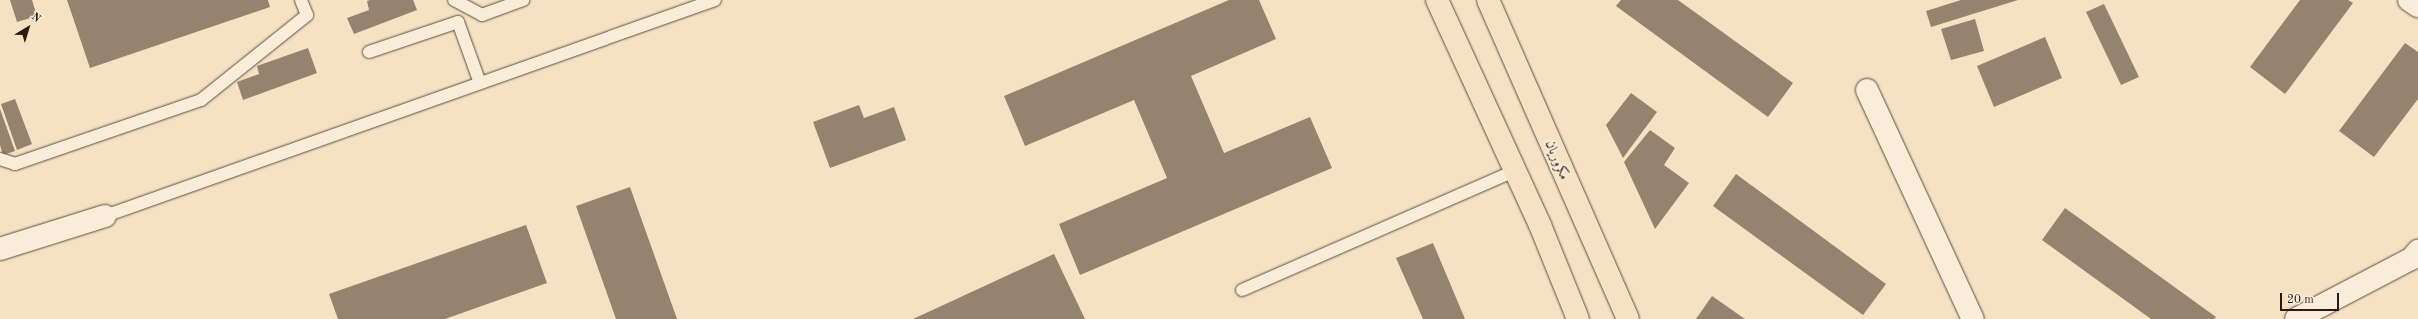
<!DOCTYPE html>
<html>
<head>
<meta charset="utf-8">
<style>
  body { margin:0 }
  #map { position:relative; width:2418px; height:319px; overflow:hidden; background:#f6e2c3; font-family:"Old Standard TT",Amiri,serif }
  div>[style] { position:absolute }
  .building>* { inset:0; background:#95826f }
  .roads { filter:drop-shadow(0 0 1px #5e4c40) drop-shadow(0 0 1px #5e4c40) }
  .lane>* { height:12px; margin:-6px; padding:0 6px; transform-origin:6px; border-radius:6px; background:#f9ecd8 }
  .street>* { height:22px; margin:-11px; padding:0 11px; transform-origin:11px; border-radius:11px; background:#f9ecd8 }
  .primary>* { height:22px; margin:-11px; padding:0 11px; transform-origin:11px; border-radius:11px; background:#f6e2c3 }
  span { translate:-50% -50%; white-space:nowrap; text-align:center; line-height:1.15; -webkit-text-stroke:4px #f9ecd8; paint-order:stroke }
  .street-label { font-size:14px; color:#2b1a14 }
  .north { position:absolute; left:8px; top:8px; width:40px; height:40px; -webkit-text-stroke:3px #f9ecd8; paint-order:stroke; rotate:38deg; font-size:11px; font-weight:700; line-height:16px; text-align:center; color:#2b1a14 }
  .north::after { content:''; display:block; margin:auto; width:14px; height:18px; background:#2b1a14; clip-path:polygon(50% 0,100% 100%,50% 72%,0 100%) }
  .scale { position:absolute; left:2280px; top:293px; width:59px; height:18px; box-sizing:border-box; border:2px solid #2b1a14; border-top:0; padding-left:5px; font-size:12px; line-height:14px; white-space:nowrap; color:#2b1a14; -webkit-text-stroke:3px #f9ecd8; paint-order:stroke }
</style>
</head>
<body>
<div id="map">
  <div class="building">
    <div style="clip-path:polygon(10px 0,32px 0,37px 16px,17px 22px)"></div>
    <div style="clip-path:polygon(67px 0,268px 0,270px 7px,90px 68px)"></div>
    <div style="clip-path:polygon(370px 0,413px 0,417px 10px,354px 34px,347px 18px,369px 10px,367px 1px)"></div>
    <div style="clip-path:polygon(1229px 0,1259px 0,1276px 39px,1191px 76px,1224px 153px,1310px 117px,1332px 168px,1080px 275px,1059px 224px,1167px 178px,1134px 100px,1025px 146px,1004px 96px)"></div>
    <div style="clip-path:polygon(1621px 0,1678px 0,1793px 83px,1768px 117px,1616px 6px)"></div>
    <div style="clip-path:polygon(1961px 0,2018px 0,1931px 27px,1926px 11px)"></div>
    <div style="clip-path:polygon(2300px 0,2348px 0,2353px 3px,2285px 94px,2250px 67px)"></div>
    <div style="clip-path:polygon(2104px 4px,2139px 77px,2121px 85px,2086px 12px)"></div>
    <div style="clip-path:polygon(1975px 19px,1984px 51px,1951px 60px,1941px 29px)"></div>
    <div style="clip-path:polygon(2045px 37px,2062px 78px,1994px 107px,1977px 66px)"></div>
    <div style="clip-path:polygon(2405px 43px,2418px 52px,2418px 99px,2374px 157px,2339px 131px)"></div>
    <div style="clip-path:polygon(308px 48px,317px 73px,243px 100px,237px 82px,259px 74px,257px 66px)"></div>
    <div style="clip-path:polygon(1631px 93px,1657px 112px,1623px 158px,1606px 125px)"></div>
    <div style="clip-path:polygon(15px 99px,32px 144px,17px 150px,1px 104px)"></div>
    <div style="clip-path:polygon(859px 105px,864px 118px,894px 107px,906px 140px,830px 168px,813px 122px)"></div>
    <div style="clip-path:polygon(0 109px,15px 151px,3px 155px,0 145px)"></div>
    <div style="clip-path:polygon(1650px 130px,1675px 148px,1664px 165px,1689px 183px,1655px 229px,1624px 162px)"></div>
    <div style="clip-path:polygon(1736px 174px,1886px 284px,1863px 315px,1713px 206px)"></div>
    <div style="clip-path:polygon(630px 187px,677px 319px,616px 319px,576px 206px)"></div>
    <div style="clip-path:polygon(2065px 208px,2216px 317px,2214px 319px,2151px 319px,2042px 240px)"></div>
    <div style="clip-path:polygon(526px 225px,547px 283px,445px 319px,338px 319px,329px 294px)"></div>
    <div style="clip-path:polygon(1433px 243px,1465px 319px,1423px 319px,1396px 258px)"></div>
    <div style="clip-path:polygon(1054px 254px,1085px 319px,913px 319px)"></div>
    <div style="clip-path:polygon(1712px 296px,1745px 319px,1696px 319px)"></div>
  </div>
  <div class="roads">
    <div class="lane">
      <div style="left:454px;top:0;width:32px;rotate:28deg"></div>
      <div style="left:482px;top:15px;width:44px;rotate:-20.1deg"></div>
      <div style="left:369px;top:52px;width:94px;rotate:-18.6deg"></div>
      <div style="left:458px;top:22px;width:65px;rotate:70.2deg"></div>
      <div style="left:0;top:159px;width:16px;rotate:18deg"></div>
      <div style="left:15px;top:164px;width:197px;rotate:-19deg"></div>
      <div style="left:201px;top:100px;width:136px;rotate:-38.7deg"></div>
      <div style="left:307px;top:15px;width:16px;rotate:-112deg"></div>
      <div style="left:105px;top:216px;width:647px;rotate:-19.5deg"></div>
      <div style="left:1242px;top:290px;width:298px;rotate:-23.6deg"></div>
    </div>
    <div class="street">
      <div style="left:2409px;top:0;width:11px;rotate:34deg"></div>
      <div style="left:1867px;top:90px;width:252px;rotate:65.2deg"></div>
      <div style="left:0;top:249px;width:110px;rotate:-17.4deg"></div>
      <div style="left:2296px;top:319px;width:130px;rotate:-27.6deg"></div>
      <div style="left:2411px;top:259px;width:11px;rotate:-49deg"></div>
    </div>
    <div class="primary">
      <div style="left:1437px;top:0;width:247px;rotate:65.4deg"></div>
      <div style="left:1540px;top:225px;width:101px;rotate:68deg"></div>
      <div style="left:1488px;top:0;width:348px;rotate:66.3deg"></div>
    </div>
  </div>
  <div class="street-label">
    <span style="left:1557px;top:160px;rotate:67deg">مکروریان</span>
  </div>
  <div class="north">N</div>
  <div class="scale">20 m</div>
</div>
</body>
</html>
